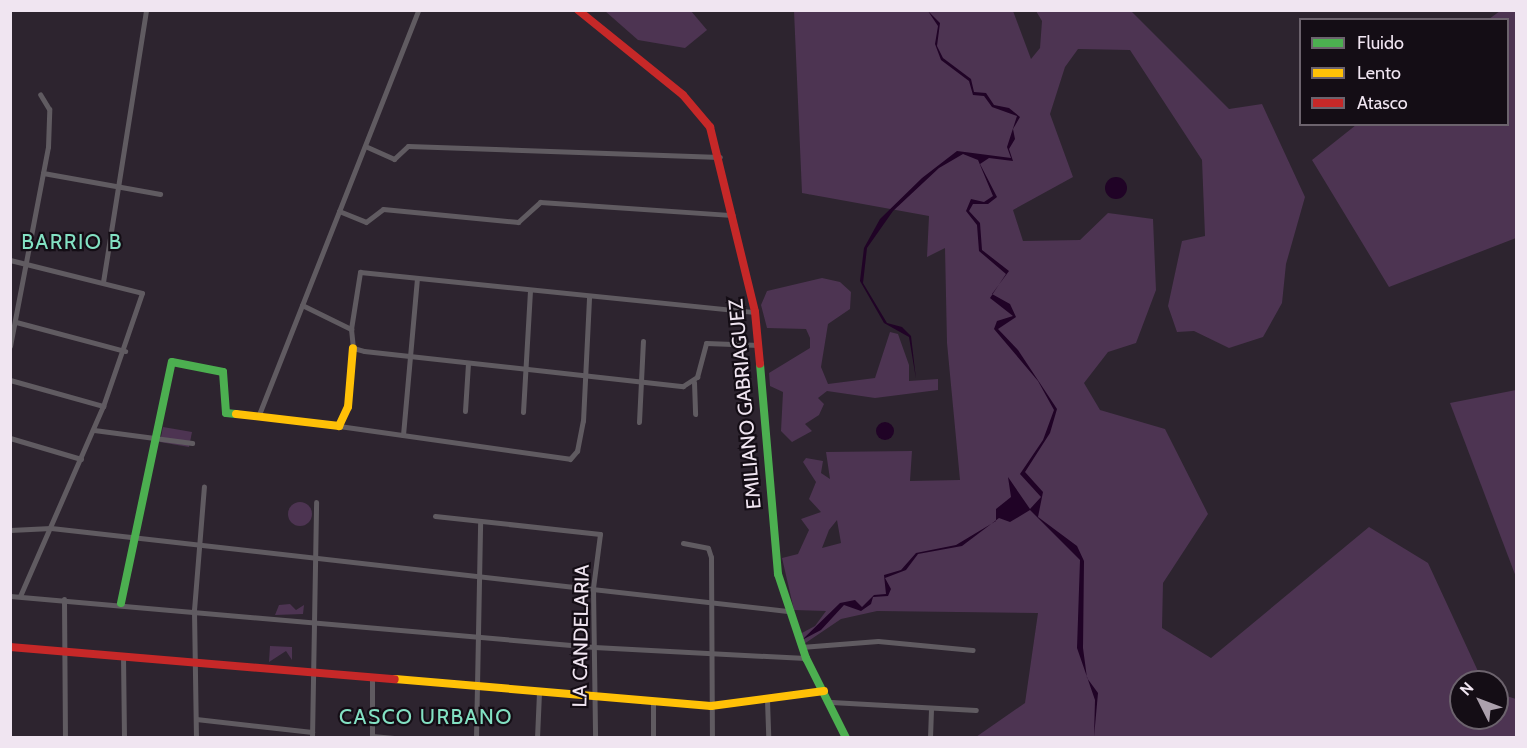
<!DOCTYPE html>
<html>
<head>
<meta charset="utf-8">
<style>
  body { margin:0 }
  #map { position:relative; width:1527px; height:748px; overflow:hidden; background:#2d242f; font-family:Cabin,sans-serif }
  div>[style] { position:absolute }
  .green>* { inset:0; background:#4d3452 }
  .round { border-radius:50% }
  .water>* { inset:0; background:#200326 }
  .street>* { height:5px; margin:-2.5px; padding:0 2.5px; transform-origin:2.5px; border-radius:2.5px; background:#605b61 }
  .fast>* { height:8px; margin:-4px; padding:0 4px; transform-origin:4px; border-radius:4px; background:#4caf50 }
  .slow>* { height:8px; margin:-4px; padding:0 4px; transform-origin:4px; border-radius:4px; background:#ffc107 }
  .jam>* { height:8px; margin:-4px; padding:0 4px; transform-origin:4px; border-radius:4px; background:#c62828 }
  span { translate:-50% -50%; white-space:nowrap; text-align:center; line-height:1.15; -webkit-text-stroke:4.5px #140d15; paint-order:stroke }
  .street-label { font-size:20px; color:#f0e5f1 }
  .neighbourhood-label { font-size:21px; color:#83e1c3; letter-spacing:1.5px }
  .frame { position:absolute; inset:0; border:12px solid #f0e5f1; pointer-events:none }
  .legend { position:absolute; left:1299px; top:18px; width:210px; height:108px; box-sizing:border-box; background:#140d15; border:2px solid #6c636d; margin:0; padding:8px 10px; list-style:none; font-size:18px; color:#f0e5f1 }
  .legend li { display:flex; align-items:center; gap:12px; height:30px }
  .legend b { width:30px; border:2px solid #6c636d }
  .north { position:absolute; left:1449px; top:670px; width:60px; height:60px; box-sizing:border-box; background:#140d15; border:2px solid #6c636d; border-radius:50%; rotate:312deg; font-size:16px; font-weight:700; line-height:24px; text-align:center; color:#f0e5f1 }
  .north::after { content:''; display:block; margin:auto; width:21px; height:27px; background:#aca1ad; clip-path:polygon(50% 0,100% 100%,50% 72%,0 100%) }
</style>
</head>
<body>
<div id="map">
  <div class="green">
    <div style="clip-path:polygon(605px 11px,691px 11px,707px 30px,685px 48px,638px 40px)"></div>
    <div style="clip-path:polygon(evenodd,794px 11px,1013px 11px,1031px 59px,1040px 48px,1042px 21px,1036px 11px,1131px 11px,1229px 109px,1262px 104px,1305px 197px,1286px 264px,1282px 303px,1263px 337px,1229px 348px,1194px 331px,1177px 332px,1168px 306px,1182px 241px,1205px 236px,1202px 160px,1130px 50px,1078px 49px,1065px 67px,1050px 114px,1073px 177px,1013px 210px,1023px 241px,1080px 240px,1108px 213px,1153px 219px,1156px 290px,1136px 343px,1108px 352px,1084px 383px,1100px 410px,1165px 429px,1208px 514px,1163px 583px,1162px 628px,1211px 658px,1369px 527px,1428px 563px,1483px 682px,1461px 682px,1461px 718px,1497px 718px,1497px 693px,1516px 699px,1516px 737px,976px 737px,1025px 703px,1038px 613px,877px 611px,841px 619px,804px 644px,800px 634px,815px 626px,826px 611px,794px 610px,782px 558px,798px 554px,809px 530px,801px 519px,821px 512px,809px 499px,816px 482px,803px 462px,806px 458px,823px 461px,821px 473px,830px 479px,826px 452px,912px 451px,910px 481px,960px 480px,947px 343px,945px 248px,927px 257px,929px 216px,802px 193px,794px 11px,837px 520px,841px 543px,822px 548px,829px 530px,837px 520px)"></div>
    <div style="clip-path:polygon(1500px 11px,1516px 11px,1516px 238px,1389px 287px,1312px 160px,1356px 125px,1508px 124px,1508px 20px,1489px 19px)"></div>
    <div style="clip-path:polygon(822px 278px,840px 282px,851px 292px,850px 309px,828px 324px,821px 367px,828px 384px,875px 378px,890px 332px,898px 334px,909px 365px,909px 381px,938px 379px,938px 390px,875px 398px,827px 391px,818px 398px,824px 404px,819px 415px,805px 424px,812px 431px,792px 442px,781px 431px,783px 392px,770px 386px,769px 373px,810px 348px,810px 338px,806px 329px,767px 328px,761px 305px,767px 291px)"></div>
    <div style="clip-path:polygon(1516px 390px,1516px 577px,1450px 403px)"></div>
    <div style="clip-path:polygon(163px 427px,192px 432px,189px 447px,160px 442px)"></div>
    <div class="round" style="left:288px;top:502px;width:24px;height:24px"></div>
    <div style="clip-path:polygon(290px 604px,296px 610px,304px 605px,303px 614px,275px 615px,279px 605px)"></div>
    <div style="clip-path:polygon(270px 646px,292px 647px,292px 660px,286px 651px,269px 662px)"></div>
  </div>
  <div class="water">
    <div style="clip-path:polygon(928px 11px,940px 23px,937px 46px,943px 58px,971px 79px,974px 92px,986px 93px,994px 105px,1009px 108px,1020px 117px,1013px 129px,1015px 139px,1009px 149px,1013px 161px,989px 158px,980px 164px,997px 197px,988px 204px,973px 204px,969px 211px,980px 223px,982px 250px,1009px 271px,992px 294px,1010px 304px,1016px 317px,998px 329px,1018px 350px,1057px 409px,1050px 433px,1025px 472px,1043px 492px,1038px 517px,1077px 546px,1084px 561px,1083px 648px,1087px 678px,1098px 693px,1094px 737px,1095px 700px,1077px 648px,1080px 560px,1030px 510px,1010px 522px,999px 518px,962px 546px,918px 554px,906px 570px,885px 578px,891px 589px,888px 596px,873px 597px,871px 604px,861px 611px,844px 605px,821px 630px,802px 640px,840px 603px,855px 600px,862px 607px,874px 595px,886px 594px,884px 575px,901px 570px,916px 553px,956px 545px,996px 521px,996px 509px,1011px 497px,1008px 477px,1030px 509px,1041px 497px,1020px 474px,1043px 440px,1054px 410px,1038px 381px,994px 329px,997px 321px,1013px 316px,990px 298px,1006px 274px,979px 251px,977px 225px,966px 211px,971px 199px,984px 202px,993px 196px,978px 160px,963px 154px,939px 168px,893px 211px,867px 248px,863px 283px,887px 323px,902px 327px,911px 336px,916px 379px,909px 337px,884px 323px,860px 281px,864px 248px,880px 219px,922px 178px,957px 151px,1011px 158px,1007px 147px,1017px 116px,992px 107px,984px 96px,973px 95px,969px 81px,941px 60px,935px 44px,938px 26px)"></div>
    <div class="round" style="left:1105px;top:177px;width:22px;height:22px"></div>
    <div class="round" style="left:876px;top:422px;width:18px;height:18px"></div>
  </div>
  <div class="street">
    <div style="left:365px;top:146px;width:32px;rotate:24deg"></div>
    <div style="left:394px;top:159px;width:19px;rotate:-43deg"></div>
    <div style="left:408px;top:146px;width:312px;rotate:2deg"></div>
    <div style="left:43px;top:173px;width:119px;rotate:10.2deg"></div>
    <div style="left:339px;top:211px;width:29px;rotate:22deg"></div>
    <div style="left:366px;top:222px;width:21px;rotate:-37deg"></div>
    <div style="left:383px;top:209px;width:136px;rotate:5.5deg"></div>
    <div style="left:518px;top:222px;width:30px;rotate:-42deg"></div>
    <div style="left:540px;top:202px;width:193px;rotate:3.9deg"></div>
    <div style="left:10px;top:260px;width:136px;rotate:14deg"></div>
    <div style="left:142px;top:293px;width:120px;rotate:109deg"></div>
    <div style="left:103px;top:406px;width:207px;rotate:113.6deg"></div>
    <div style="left:103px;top:282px;width:275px;rotate:-81deg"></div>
    <div style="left:302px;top:305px;width:55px;rotate:26.1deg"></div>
    <div style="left:351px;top:329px;width:19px;rotate:84deg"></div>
    <div style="left:353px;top:348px;width:11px;rotate:15deg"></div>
    <div style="left:364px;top:351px;width:321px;rotate:6.3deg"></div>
    <div style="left:683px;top:386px;width:17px;rotate:-33deg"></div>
    <div style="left:697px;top:377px;width:35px;rotate:-75deg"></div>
    <div style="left:706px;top:343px;width:53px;rotate:2.2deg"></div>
    <div style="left:16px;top:322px;width:113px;rotate:14.9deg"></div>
    <div style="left:351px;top:329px;width:58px;rotate:-81deg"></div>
    <div style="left:360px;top:272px;width:397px;rotate:5.8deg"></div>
    <div style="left:10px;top:346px;width:203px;rotate:-79.2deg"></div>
    <div style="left:48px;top:147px;width:38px;rotate:-88deg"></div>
    <div style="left:49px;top:109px;width:17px;rotate:-121deg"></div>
    <div style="left:10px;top:380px;width:97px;rotate:15.6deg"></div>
    <div style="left:694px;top:382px;width:32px;rotate:88deg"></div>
    <div style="left:465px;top:411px;width:48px;rotate:-86.4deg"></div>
    <div style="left:523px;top:412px;width:121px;rotate:-86.7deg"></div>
    <div style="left:258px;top:417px;width:437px;rotate:-68.5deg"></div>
    <div style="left:639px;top:422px;width:81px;rotate:-87.2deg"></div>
    <div style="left:339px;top:426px;width:233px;rotate:8.1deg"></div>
    <div style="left:570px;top:459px;width:11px;rotate:-49deg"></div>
    <div style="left:577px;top:451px;width:31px;rotate:-79deg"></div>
    <div style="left:583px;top:421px;width:123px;rotate:-87.2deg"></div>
    <div style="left:94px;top:430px;width:99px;rotate:7.6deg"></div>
    <div style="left:403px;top:435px;width:157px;rotate:-84.9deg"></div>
    <div style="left:10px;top:438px;width:74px;rotate:16.5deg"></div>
    <div style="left:435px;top:516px;width:166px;rotate:6.2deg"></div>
    <div style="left:600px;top:534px;width:54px;rotate:97.4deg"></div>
    <div style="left:593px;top:588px;width:150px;rotate:89.2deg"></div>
    <div style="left:10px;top:530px;width:41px;rotate:-2.8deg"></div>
    <div style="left:51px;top:528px;width:741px;rotate:6.43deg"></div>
    <div style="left:683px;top:543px;width:25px;rotate:11deg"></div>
    <div style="left:708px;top:548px;width:9px;rotate:72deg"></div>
    <div style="left:711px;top:557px;width:181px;rotate:89.7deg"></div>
    <div style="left:10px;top:596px;width:586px;rotate:4.99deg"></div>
    <div style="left:594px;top:647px;width:212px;rotate:3deg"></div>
    <div style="left:64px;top:599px;width:139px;rotate:89.6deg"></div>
    <div style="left:801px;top:647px;width:77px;rotate:-4.5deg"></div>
    <div style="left:878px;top:641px;width:95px;rotate:5.4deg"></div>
    <div style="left:123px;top:656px;width:82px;rotate:89.3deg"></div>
    <div style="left:767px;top:700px;width:38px;rotate:88deg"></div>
    <div style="left:653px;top:702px;width:36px;rotate:90deg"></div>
    <div style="left:831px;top:702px;width:145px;rotate:3.2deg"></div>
    <div style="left:196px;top:719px;width:117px;rotate:6.4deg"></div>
    <div style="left:372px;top:736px;width:22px;rotate:5deg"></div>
    <div style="left:196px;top:738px;width:128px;rotate:-90.9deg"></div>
    <div style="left:194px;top:610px;width:124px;rotate:-85.4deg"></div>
    <div style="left:312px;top:738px;width:236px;rotate:-89deg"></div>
    <div style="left:372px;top:738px;width:60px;rotate:-90deg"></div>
    <div style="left:476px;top:738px;width:216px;rotate:-88.9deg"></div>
    <div style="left:537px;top:738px;width:46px;rotate:-87.5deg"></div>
    <div style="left:930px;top:738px;width:29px;rotate:-88deg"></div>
  </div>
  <div class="fast">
    <div style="left:760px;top:364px;width:211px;rotate:85.1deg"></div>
    <div style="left:778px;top:574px;width:89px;rotate:71.6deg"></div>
    <div style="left:806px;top:658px;width:89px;rotate:63.4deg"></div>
    <div style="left:121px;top:603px;width:246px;rotate:-78.1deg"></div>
    <div style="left:172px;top:362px;width:52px;rotate:11.1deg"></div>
    <div style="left:223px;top:372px;width:41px;rotate:85.8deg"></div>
    <div style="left:226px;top:413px;width:10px;rotate:6deg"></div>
  </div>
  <div class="slow">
    <div style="left:236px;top:414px;width:104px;rotate:6.6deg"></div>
    <div style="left:339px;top:426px;width:21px;rotate:-65deg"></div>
    <div style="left:348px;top:407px;width:59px;rotate:-85.2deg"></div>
    <div style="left:395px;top:679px;width:317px;rotate:4.9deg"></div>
    <div style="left:711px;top:706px;width:114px;rotate:-7.6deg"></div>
  </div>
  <div class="jam">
    <div style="left:578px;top:10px;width:135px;rotate:39deg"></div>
    <div style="left:683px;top:95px;width:42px;rotate:49.8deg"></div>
    <div style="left:710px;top:127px;width:190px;rotate:76.3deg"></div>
    <div style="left:755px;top:312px;width:52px;rotate:84.5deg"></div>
    <div style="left:10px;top:647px;width:386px;rotate:4.8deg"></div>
  </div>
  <div class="street-label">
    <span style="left:745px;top:404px;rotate:-95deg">EMILIANO GABRIAGUEZ</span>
    <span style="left:581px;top:636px;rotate:-89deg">LA CANDELARIA</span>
  </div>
  <div class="neighbourhood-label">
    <span style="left:72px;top:242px">BARRIO B</span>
    <span style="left:426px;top:717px">CASCO URBANO</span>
  </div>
  <div class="frame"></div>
  <ul class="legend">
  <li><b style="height:8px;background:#4caf50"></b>Fluido</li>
  <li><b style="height:8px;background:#ffc107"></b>Lento</li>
  <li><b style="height:8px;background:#c62828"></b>Atasco</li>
  </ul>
  <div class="north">N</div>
</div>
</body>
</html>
